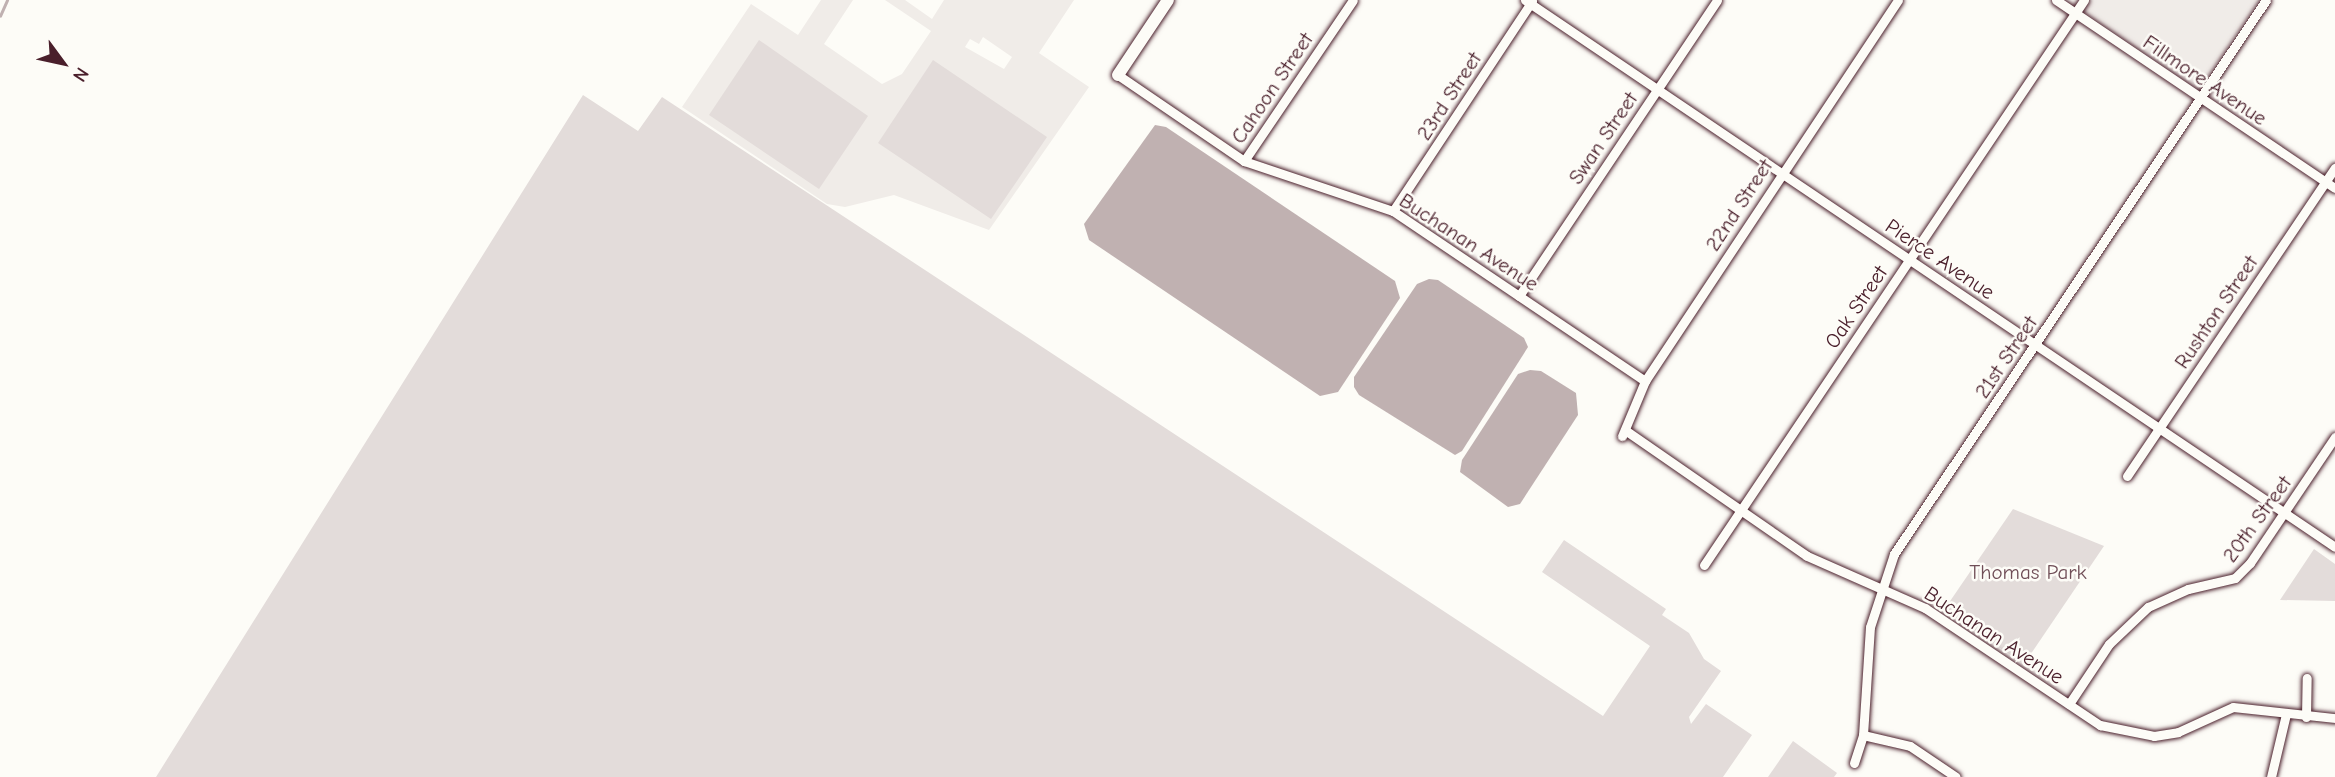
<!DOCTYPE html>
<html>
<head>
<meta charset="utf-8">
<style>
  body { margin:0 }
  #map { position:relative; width:2335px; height:777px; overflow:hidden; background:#fdfcf7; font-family:"Comic Neue",sans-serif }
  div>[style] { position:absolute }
  .built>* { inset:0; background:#f0ece8 }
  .green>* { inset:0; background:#e3dcda }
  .water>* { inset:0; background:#c0b1b1 }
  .stream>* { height:2.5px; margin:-1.25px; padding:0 1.25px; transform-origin:1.25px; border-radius:1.25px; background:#c0b1b1 }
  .roads { filter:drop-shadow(0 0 2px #4a1f2b) drop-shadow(0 0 2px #4a1f2b) }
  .street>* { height:9px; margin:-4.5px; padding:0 4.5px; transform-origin:4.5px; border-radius:4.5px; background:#fdfcf7 }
  .secondary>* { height:12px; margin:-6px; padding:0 6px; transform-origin:6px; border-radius:6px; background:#fdfcf7 }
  span { translate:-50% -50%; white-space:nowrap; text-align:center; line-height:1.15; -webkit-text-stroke:5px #fdfcf7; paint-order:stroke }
  .street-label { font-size:21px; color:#4a1f2b }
  .park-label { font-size:21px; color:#704e57 }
  .north { position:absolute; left:28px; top:28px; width:70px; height:70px; -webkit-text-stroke:5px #fdfcf7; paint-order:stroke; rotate:123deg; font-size:19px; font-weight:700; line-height:28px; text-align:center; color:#4a1f2b }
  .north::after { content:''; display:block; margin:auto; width:24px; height:32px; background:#4a1f2b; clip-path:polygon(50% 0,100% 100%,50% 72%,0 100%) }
</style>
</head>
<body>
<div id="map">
  <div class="built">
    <div style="clip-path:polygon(evenodd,821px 0,853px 0,824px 44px,882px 84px,902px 74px,931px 31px,885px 0,905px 0,932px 19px,944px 0,1074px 0,1039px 53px,1089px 87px,989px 230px,894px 195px,845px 207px,827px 204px,682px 107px,751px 4px,798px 35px,821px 0,983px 37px,1012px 57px,1004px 69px,965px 47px,970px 39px,979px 44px,983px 37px)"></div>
    <div style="clip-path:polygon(2090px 0,2259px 0,2198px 90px,2083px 11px)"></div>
  </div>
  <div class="green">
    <div style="clip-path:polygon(759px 40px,868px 116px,819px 189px,709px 115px)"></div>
    <div style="clip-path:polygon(933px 60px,1047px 137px,991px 219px,878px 143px)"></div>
    <div style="clip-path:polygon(583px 95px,638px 131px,662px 97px,1603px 716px,1650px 646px,1542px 572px,1564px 540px,1666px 609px,1662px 615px,1689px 633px,1704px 659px,1721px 671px,1689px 717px,1691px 724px,1706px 704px,1752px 735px,1723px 777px,156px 777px)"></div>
    <div style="clip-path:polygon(2013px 509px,2104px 546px,2024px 664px,1944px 610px)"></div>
    <div style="clip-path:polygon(2314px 549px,2335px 564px,2335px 601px,2280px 600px)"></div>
    <div style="clip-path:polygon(1793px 741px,1837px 773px,1834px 777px,1768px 777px)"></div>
  </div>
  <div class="water">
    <div style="clip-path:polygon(1155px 125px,1166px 127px,1395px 281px,1400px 298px,1338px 392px,1320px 396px,1089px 240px,1084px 224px)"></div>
    <div style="clip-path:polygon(1429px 279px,1438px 280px,1524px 338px,1528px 347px,1462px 451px,1455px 455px,1359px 395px,1354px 387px,1354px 377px,1417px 284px)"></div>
    <div style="clip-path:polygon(1530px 370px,1541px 371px,1576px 393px,1578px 415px,1520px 504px,1508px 507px,1460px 472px,1462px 460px,1518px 374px)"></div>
  </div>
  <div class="stream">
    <div style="left:0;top:16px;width:17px;rotate:-66deg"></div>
  </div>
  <div class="roads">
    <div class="street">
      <div style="left:1525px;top:0;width:977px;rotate:34.03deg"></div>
      <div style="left:2056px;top:0;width:336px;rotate:34deg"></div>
      <div style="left:1118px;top:75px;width:153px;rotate:34.3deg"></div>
      <div style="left:1244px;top:161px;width:157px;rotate:18.6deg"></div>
      <div style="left:1393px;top:211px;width:304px;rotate:34deg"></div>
      <div style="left:1244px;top:161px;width:194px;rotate:-55.9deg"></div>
      <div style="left:1393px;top:211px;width:252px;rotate:-56.5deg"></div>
      <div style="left:1519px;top:296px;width:356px;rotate:-56.2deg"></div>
      <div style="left:1625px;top:430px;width:221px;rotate:34.7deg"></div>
      <div style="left:1807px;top:556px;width:129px;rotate:23.8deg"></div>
      <div style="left:1925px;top:608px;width:211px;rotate:33.8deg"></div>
      <div style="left:2100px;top:725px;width:55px;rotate:11.5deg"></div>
      <div style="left:2154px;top:736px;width:24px;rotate:-9deg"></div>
      <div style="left:2178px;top:732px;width:60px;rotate:-24.4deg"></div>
      <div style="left:2233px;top:707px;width:103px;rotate:6.2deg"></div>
      <div style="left:1622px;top:436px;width:60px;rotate:-67.3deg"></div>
      <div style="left:1645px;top:381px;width:457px;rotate:-56.4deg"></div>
      <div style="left:2127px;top:476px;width:372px;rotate:-56deg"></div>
      <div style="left:1704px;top:565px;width:681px;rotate:-56.08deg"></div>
      <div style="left:2069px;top:704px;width:72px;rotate:-56.3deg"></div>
      <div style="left:2109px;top:644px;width:54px;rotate:-43.5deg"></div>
      <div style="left:2148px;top:607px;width:44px;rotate:-24.2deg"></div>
      <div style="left:2188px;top:589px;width:48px;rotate:-13.2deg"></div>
      <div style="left:2235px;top:578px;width:21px;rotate:-45deg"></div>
      <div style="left:2250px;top:563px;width:152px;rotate:-56deg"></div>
      <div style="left:2306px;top:717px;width:39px;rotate:-89deg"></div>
      <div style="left:1863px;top:735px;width:48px;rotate:13.2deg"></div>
      <div style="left:1910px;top:746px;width:55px;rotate:34deg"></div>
      <div style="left:1854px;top:763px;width:29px;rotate:-72deg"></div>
      <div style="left:1863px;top:735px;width:108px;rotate:-86.3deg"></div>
      <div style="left:1870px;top:627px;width:77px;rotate:-71.8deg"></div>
      <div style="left:1894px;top:554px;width:667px;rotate:-56.12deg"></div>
      <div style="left:2271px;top:777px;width:65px;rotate:-76.6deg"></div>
    </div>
    <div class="secondary">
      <div style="left:1118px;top:75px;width:90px;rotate:-56.3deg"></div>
    </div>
  </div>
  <div class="street-label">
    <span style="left:2205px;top:80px;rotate:34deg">Fillmore Avenue</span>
    <span style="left:1272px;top:88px;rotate:-56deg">Cahoon Street</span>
    <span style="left:1449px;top:96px;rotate:-57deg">23rd Street</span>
    <span style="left:1603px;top:138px;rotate:-56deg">Swan Street</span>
    <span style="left:1739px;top:205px;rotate:-57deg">22nd Street</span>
    <span style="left:1469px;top:242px;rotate:33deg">Buchanan Avenue</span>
    <span style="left:1940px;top:259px;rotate:34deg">Pierce Avenue</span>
    <span style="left:1856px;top:307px;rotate:-56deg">Oak Street</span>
    <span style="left:2216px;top:312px;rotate:-56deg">Rushton Street</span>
    <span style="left:2006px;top:357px;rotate:-56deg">21st Street</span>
    <span style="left:2257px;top:519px;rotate:-54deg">20th Street</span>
    <span style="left:1994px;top:635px;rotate:33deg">Buchanan Avenue</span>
  </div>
  <div class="park-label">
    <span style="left:2028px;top:572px">Thomas Park</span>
  </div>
  <div class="north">N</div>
</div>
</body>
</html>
